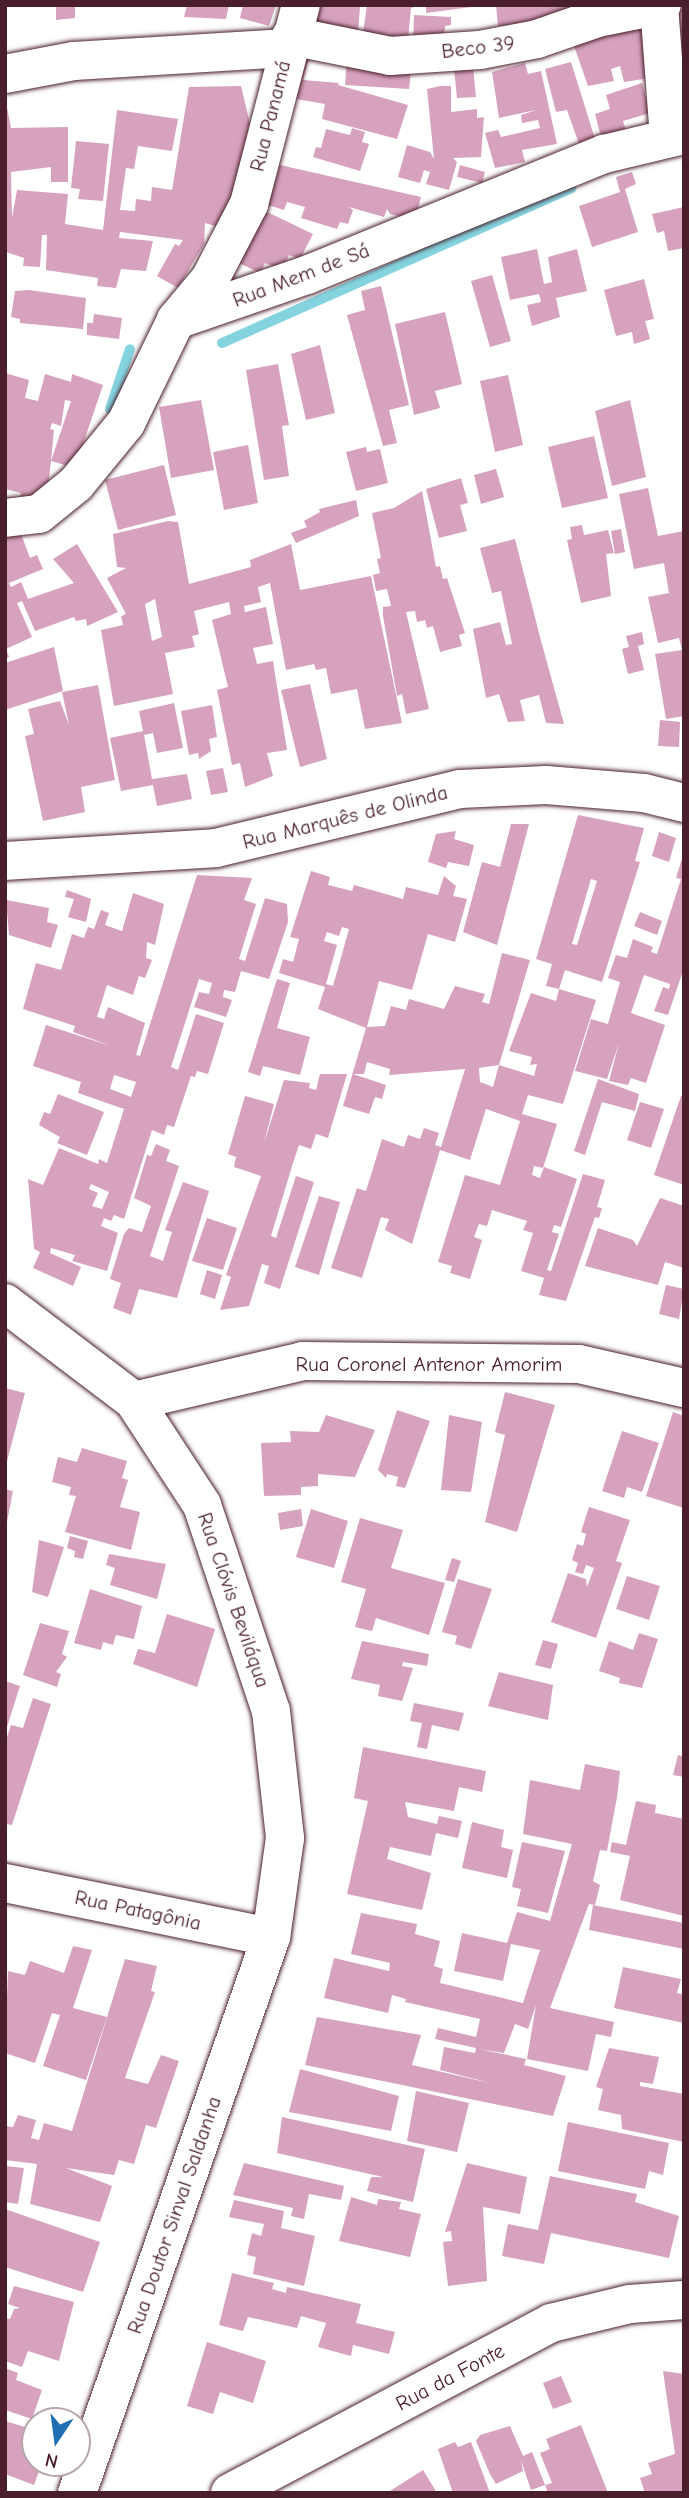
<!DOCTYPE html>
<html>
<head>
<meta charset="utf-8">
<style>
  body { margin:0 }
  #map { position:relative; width:689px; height:2498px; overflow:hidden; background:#fff; font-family:"Comic Neue",sans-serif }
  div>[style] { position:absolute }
  .stream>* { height:10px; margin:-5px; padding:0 5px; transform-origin:5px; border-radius:5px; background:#84d4df }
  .building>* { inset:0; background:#d6a2bd }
  .roads { filter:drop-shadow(0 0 2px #4a1f2b) drop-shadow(0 0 2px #4a1f2b) }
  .minor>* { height:38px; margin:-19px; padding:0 19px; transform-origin:19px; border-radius:19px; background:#fff }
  span { translate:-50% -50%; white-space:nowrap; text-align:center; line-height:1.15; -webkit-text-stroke:5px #fff; paint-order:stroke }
  .street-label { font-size:21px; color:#4a1f2b }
  .frame { position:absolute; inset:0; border:7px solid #4a1f2b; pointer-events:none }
  .north { position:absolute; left:21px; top:2407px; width:70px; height:70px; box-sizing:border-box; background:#fff; border:2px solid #b7a5aa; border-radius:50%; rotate:193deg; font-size:19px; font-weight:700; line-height:28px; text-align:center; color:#4a1f2b }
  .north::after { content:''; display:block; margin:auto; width:24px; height:32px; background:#1f6fb2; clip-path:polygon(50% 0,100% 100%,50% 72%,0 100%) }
</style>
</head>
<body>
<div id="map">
  <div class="stream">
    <div style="left:222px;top:343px;width:382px;rotate:-23.9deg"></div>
    <div style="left:110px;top:409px;width:63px;rotate:-71.6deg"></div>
  </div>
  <div class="building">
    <div style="clip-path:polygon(56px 5px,75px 5px,75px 18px,56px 20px)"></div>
    <div style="clip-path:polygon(187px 5px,229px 5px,226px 19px,184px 17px)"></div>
    <div style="clip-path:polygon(243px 5px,276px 5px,269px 26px,240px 18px)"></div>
    <div style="clip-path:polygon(317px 5px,360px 7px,357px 45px,310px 34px)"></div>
    <div style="clip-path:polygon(367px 5px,421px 5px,411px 8px,407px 50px,361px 47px)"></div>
    <div style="clip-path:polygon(426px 5px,471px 5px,471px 7px,426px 13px)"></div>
    <div style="clip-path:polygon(496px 5px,586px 5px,559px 25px,555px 10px,558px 27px,534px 22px,498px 26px)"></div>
    <div style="clip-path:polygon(684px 8px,684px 77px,675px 78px,672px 9px)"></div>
    <div style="clip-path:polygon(414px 15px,451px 17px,451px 25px,445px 26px,444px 43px,413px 43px)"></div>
    <div style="clip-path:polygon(653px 20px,650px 78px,624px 82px,620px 66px,611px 69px,614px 81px,588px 86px,574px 46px,562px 49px)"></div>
    <div style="clip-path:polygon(299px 40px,411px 71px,409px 89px,345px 85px,347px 58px,309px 58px,303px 80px,339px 83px,338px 85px,408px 105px,397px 139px,322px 119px,325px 104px,285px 97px)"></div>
    <div style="clip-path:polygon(571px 62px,595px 139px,579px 144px,567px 110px,556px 112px,545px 69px)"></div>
    <div style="clip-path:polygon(525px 63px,528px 74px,541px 71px,557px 144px,522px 150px,525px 162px,495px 168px,485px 133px,498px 130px,501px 137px,540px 128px,538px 120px,522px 123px,521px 115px,536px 110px,499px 118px,492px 72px)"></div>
    <div style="clip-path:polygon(473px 67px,476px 97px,457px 98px,454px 68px)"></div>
    <div style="clip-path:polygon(642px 83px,650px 113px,623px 121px,628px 137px,603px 145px,595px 114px,610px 109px,606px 95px)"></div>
    <div style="clip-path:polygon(241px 86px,252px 132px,243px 183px,219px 227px,205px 223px,204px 244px,178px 288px,157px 276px,175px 244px,179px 246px,183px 240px,120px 232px,119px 238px,153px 241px,146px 271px,121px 269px,116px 288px,97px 286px,98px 278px,46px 270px,47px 235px,42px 235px,40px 267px,23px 266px,24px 258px,6px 252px,5px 97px,11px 128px,68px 127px,68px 182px,51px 182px,51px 167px,11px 172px,12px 218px,17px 190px,68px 194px,65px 224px,103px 230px,117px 110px,178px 119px,172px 151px,138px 146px,134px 169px,126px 168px,120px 210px,135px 211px,136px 199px,151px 201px,152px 187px,172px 190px,189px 87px)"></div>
    <div style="clip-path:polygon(440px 86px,451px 86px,451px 112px,477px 109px,477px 118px,484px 117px,481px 157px,453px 158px,457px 162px,449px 190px,426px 184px,430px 172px,424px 170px,420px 183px,398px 177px,407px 145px,430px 152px,434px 159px,427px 89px)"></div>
    <div style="clip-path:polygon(352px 128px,365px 132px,362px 142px,369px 144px,360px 171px,313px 157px,316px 147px,321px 148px,326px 129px,350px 135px)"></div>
    <div style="clip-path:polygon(76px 141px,109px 144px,103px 201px,78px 199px,80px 189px,71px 188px)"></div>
    <div style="clip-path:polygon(280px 165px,421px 197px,415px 220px,390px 214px,387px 209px,384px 217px,349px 207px,353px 210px,348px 224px,340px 222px,337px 229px,301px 218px,305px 207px,287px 202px,284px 210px,268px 205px)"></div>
    <div style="clip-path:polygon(460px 165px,485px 172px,482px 183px,457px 177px)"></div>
    <div style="clip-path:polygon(632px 172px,636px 184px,625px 189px,638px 232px,592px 247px,579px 206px,620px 192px,616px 177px)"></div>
    <div style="clip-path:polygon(684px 207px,684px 248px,668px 251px,664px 231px,657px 233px,652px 214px)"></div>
    <div style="clip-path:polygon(263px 210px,313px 234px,300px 259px,289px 255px,282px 270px,265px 263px,260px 273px,239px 263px)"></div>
    <div style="clip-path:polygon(537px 249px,544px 284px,552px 282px,548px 257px,577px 249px,587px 291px,556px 298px,560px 317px,532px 326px,527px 305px,541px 302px,539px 294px,510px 300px,501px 257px)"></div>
    <div style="clip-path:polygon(492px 275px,511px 341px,490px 347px,471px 281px)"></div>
    <div style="clip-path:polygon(644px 279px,654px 319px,645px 321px,650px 339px,634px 344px,632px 332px,616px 336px,604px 290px)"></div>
    <div style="clip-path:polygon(381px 286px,409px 405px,389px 410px,397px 443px,383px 446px,347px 315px,365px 310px,361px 291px)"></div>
    <div style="clip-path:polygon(29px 290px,86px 298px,83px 329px,20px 323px,20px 319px,11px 317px,15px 291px)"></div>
    <div style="clip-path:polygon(445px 312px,462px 384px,435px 391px,440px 408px,414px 415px,395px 324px)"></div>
    <div style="clip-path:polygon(94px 314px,122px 318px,119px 339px,87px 335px,87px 323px,93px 323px)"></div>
    <div style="clip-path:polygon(320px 345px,335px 413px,306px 420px,291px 354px)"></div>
    <div style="clip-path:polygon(278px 364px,289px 425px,282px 426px,289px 476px,264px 480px,246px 370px)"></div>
    <div style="clip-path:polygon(evenodd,5px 373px,29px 380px,25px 398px,38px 401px,45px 374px,71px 382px,72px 374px,103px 385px,75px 468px,51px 461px,48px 487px,18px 504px,21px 493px,5px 489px,5px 373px,65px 400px,71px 401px,51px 461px,54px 430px,50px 429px,52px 423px,61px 426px,65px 400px)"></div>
    <div style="clip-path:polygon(508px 375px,523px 445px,495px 452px,480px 381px)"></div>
    <div style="clip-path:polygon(201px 400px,214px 470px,171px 478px,159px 407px)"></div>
    <div style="clip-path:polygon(630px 400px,646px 477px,612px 486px,595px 411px)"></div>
    <div style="clip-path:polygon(594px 436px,608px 498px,562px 508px,548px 447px)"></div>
    <div style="clip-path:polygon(248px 445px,258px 503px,224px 510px,213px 452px)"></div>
    <div style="clip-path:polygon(366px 447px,367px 452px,380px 449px,388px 483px,356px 491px,346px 452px)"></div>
    <div style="clip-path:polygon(164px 465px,176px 515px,118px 530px,105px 480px)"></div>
    <div style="clip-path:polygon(496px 469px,504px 497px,481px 504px,474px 475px)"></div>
    <div style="clip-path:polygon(461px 478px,468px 503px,460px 505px,467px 531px,439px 538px,426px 489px)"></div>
    <div style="clip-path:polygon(648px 488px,658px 536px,684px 531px,684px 716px,666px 719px,655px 654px,682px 650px,679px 638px,658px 643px,648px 597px,669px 593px,664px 563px,634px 569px,619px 494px)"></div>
    <div style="clip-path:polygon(422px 491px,436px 567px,440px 566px,443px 579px,447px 578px,465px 633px,459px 635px,462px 646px,440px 652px,433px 626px,427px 628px,425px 620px,417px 622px,415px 611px,406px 612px,429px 709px,406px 714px,402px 694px,397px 696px,383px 616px,383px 607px,391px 606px,387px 589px,376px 591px,373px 575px,380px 573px,377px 559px,381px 558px,372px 513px,394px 508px)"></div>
    <div style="clip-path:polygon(356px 500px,359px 516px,296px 543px,291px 533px,307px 527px,304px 521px,320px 512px,319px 509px)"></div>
    <div style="clip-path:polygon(evenodd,168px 521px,178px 522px,189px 584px,251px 567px,250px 560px,291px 544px,300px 590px,371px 576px,402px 723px,365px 729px,357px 689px,331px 694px,326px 668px,316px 670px,314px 664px,286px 670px,270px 583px,258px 587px,261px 602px,244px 606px,245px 612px,266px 607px,273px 644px,253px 648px,257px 664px,273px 661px,287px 750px,267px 753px,273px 776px,245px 787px,240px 763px,232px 765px,217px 690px,228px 687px,212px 620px,231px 614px,229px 602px,194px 611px,199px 634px,192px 636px,195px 647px,165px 653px,173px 694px,114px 706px,101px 630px,123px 625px,121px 616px,126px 614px,107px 578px,126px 568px,117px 567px,113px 534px,168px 521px,155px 599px,162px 637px,152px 641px,145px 604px,155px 599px)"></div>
    <div style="clip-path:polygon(582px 525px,584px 535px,608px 530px,614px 553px,606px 554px,611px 596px,581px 603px,567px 540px,572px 539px,570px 527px)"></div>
    <div style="clip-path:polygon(621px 529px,625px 552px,615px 554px,611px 531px)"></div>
    <div style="clip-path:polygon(20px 531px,30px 558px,37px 555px,43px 569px,9px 583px,11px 587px,21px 582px,28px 599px,74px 583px,53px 559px,77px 544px,118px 612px,87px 626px,86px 619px,76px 621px,74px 617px,35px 631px,22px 601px,17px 603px,32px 637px,6px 649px,9px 657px,5px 659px,5px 536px)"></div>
    <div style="clip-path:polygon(515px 539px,540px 637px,564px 724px,546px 723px,539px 695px,520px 700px,525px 721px,508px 722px,499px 694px,486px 698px,473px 629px,500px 622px,506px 645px,512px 644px,501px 591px,492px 593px,480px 548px)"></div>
    <div style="clip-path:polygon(642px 632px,644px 644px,638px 646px,644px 670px,628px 674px,622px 649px,629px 647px,626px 636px)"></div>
    <div style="clip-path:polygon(54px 647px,63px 691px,5px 710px,5px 663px)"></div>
    <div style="clip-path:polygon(310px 684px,327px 759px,300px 767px,281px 690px)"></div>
    <div style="clip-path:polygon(98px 685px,115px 780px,81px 787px,85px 812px,43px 821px,25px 736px,34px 734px,28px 709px,60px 701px,69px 725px,62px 692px)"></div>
    <div style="clip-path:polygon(174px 703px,183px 748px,157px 753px,153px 733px,144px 735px,152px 779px,187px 774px,192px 799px,157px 806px,153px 785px,121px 791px,110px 738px,143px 731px,139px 711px)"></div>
    <div style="clip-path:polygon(212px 705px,217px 737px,209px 739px,211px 751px,199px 759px,198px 753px,189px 755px,181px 711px)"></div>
    <div style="clip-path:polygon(660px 720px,680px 722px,679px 747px,658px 746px)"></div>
    <div style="clip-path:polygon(223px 768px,228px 792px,211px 795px,206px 771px)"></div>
    <div style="clip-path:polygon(evenodd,578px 815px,644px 828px,635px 861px,640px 862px,602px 982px,565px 970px,559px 989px,546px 986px,552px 964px,536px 959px,578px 815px,591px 879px,597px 881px,577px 945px,572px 944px,591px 879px)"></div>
    <div style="clip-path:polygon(511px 824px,529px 824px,497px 945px,463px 932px,482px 862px,500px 867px)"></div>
    <div style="clip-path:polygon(456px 831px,454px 839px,474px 845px,469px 866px,448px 862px,446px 868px,428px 862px,436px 834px)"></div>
    <div style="clip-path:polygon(659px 832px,676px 838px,669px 862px,652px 856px)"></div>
    <div style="clip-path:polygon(683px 855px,684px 968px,668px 1015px,654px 1011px,663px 987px,669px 989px,670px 984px,644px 975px,631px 1013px,665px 1025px,646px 1083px,631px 1078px,628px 1085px,609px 1081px,619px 1043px,607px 1079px,575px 1071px,591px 1019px,608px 1024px,620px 982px,608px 978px,616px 955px,627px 958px,633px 939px,653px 947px,651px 952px,657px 954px,681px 879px,676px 878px)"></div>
    <div style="clip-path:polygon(evenodd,311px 871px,330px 877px,328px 885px,352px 891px,354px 885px,403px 899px,406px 887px,438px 895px,444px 876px,456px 886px,453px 896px,467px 899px,455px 942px,428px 934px,412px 990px,379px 981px,367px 1027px,385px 1026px,391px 1006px,406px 1010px,409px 999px,444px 1009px,455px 986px,485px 994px,482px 1002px,489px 1004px,502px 953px,530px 960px,499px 1065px,479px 1068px,480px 1082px,493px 1087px,499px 1065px,534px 1076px,537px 1064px,530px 1065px,532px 1057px,509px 1051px,531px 993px,556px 1001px,559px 989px,596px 1000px,563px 1104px,528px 1095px,522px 1114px,557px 1124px,543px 1168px,534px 1166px,532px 1175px,540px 1178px,544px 1167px,577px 1179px,561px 1227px,554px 1225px,552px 1232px,559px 1234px,547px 1270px,551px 1271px,583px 1174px,605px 1180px,597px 1207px,602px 1208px,599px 1218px,595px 1217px,566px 1301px,539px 1295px,544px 1278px,521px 1271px,533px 1233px,523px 1230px,527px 1221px,492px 1210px,487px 1226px,479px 1224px,474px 1237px,482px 1240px,470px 1279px,450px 1273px,452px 1266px,438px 1262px,465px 1175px,500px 1185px,520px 1121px,486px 1109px,470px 1160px,440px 1150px,412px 1244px,385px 1230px,389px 1219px,381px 1217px,362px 1278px,331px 1268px,357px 1188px,366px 1191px,382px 1139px,404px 1147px,408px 1135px,420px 1139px,424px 1128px,439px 1133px,435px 1145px,441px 1147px,465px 1069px,389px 1075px,390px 1069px,367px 1062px,364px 1074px,353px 1074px,386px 1085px,382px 1099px,375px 1097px,369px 1114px,343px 1106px,366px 1028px,318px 1009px,325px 987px,279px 973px,283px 959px,293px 962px,299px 939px,290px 937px,311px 871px,342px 927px,349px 929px,333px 986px,326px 984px,337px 945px,324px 941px,327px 932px,339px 936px,342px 927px)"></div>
    <div style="clip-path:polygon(evenodd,197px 875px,252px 878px,244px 900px,256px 904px,239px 959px,245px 961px,265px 898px,287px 904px,288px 922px,269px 979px,241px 971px,235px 992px,224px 990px,223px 997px,232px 1000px,226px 1017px,194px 1007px,199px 992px,209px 994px,212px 983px,199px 979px,171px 1067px,178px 1070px,196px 1014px,224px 1023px,208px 1074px,197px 1071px,195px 1077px,191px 1076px,174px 1127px,167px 1125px,164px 1135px,152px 1130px,124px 1219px,114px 1215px,111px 1221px,104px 1218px,101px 1226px,118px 1233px,107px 1271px,72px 1261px,75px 1255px,51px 1248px,50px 1253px,81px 1267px,73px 1286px,33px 1268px,40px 1252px,34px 1249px,28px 1179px,43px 1185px,59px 1148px,98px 1164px,99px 1159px,107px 1163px,124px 1109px,78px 1093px,81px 1082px,33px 1066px,46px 1025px,111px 1046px,73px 1032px,75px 1026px,23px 1009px,36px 963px,61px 970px,72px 934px,84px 938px,88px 927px,94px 929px,101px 910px,109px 913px,105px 925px,122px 931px,133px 893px,164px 904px,155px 945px,147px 942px,146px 958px,152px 960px,145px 978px,139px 976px,133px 995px,107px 985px,97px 1017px,104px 1019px,108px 1007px,145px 1023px,136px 1055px,140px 1056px,197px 875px,114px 1075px,136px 1082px,131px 1097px,110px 1089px,114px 1075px,197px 875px,91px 1184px,109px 1192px,102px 1209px,92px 1206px,98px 1193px,89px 1189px,91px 1184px)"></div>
    <div style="clip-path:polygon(67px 890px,91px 899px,86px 922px,68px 917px,74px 899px,65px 897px)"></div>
    <div style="clip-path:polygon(6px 900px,49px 908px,47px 922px,58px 925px,51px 948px,9px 935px)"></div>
    <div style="clip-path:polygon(640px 912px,662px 921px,657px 935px,634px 926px)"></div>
    <div style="clip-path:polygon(277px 979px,290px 983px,277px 1028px,310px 1037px,300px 1075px,263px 1066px,260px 1076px,248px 1072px)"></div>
    <div style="clip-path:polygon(320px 1074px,347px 1074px,328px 1138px,316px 1134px,311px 1149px,299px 1145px,293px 1163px,271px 1236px,276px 1238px,296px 1176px,314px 1182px,280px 1289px,264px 1283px,269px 1266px,262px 1264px,249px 1306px,220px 1310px,231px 1277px,226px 1275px,261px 1176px,234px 1167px,236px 1157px,228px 1154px,245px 1096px,274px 1104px,264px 1143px,284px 1080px,310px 1083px,309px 1088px,316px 1090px)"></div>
    <div style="clip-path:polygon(598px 1079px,639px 1094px,635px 1111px,602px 1102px,585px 1155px,574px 1151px)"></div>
    <div style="clip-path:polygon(58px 1094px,104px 1112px,87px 1155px,57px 1143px,60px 1137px,39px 1125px,44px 1112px,50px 1114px)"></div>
    <div style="clip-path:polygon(681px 1096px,684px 1096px,684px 1185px,654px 1175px)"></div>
    <div style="clip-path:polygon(640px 1102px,664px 1109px,651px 1148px,627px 1140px)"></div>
    <div style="clip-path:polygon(156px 1144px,170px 1150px,166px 1161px,179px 1166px,150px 1256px,163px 1261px,172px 1232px,165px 1230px,183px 1182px,209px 1191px,177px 1298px,139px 1289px,131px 1315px,113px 1308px,121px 1283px,110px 1279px,124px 1234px,129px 1228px,142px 1232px,151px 1206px,134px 1198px,147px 1155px,151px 1156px)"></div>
    <div style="clip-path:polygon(319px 1196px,340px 1202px,319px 1275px,295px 1267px)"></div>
    <div style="clip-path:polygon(660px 1198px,684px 1206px,684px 1268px,665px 1262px,658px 1285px,585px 1266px,598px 1228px,633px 1240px,637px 1246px)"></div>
    <div style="clip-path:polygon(207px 1218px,237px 1228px,223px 1270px,192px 1261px)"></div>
    <div style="clip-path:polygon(207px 1270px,222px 1275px,215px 1299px,200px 1294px)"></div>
    <div style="clip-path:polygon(666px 1285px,684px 1289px,679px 1319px,659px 1314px)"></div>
    <div style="clip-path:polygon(5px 1388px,25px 1393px,6px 1465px,5px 1464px)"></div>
    <div style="clip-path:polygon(505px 1392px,555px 1405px,517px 1532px,485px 1522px,505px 1435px,495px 1432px)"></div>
    <div style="clip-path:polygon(397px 1410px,430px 1421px,405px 1488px,396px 1486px,398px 1477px,387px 1474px,386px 1478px,378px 1470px)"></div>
    <div style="clip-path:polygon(673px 1412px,684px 1416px,684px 1508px,646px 1496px)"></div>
    <div style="clip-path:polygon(326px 1415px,375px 1430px,355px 1477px,318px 1474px,318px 1486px,301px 1487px,301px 1495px,264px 1496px,261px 1443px,291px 1442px,290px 1431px,319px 1432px)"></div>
    <div style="clip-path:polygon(449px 1415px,482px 1422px,471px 1492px,441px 1490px)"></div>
    <div style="clip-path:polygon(622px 1431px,659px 1443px,642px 1492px,627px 1487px,624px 1498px,602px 1491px)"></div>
    <div style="clip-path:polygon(82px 1448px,127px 1461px,122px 1478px,128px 1480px,120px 1507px,140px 1512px,131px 1550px,65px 1532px,76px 1496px,69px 1495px,71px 1487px,52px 1482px,58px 1457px,77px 1462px)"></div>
    <div style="clip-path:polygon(5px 1489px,13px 1491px,7px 1522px,5px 1522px)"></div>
    <div style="clip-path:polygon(589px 1507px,630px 1520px,616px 1561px,622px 1563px,596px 1638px,551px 1622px,568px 1573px,586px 1579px,587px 1587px,594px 1568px,586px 1565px,583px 1574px,575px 1572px,578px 1563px,572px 1560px,577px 1544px,583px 1546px,586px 1534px,581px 1532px)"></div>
    <div style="clip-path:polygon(301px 1509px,303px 1526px,280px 1530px,278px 1513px)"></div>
    <div style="clip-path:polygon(311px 1509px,348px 1521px,334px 1568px,296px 1557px)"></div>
    <div style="clip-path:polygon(360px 1518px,403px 1530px,391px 1568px,445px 1583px,429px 1635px,376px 1618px,372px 1631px,355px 1627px,366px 1589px,341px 1582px)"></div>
    <div style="clip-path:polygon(70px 1536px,88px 1541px,83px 1559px,74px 1557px,75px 1551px,67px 1548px)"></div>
    <div style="clip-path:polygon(39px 1540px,64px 1547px,48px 1597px,32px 1592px)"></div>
    <div style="clip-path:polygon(109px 1554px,166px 1564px,157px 1599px,110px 1585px,115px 1568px,106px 1565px)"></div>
    <div style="clip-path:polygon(452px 1558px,461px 1561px,454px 1582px,445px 1580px)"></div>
    <div style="clip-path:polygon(627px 1576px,660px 1586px,649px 1620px,616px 1609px)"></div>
    <div style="clip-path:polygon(458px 1579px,492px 1589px,471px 1649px,455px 1644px,457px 1636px,442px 1632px)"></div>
    <div style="clip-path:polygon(90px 1589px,142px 1606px,134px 1639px,116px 1635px,113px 1645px,103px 1642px,101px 1650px,74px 1643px)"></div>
    <div style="clip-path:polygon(167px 1614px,215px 1629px,197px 1687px,133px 1664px,138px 1649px,155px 1653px)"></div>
    <div style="clip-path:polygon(40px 1623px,69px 1631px,62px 1654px,67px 1657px,56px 1672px,61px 1674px,57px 1687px,23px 1675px)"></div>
    <div style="clip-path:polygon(639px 1633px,658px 1639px,642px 1688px,619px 1683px,620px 1678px,599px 1671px,609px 1641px,633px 1650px)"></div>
    <div style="clip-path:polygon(543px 1640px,558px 1644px,551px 1669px,535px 1665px)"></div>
    <div style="clip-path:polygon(362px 1641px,429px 1654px,427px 1666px,403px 1662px,402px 1666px,413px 1668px,402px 1701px,378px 1696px,380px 1685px,351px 1679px)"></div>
    <div style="clip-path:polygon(499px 1672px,553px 1685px,548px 1720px,488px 1706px)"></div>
    <div style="clip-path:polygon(5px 1681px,20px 1686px,6px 1730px,5px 1729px)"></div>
    <div style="clip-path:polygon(33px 1698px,51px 1704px,12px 1825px,5px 1824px,5px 1743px,11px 1725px,23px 1728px)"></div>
    <div style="clip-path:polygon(414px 1703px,464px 1713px,459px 1731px,432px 1725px,427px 1749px,417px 1747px,422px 1723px,410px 1721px)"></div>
    <div style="clip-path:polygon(363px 1747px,486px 1771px,482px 1792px,459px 1787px,454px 1811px,405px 1802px,408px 1817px,437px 1824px,439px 1816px,462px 1821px,458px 1838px,436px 1833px,431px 1856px,390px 1847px,387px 1859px,431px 1873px,422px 1910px,347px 1894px,368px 1801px,354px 1798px)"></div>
    <div style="clip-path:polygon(678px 1755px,684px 1757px,684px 1777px,673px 1775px)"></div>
    <div style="clip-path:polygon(585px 1764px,620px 1771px,617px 1797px,607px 1851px,600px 1850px,593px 1881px,600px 1885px,595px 1905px,589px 1904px,550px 2008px,614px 2022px,611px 2037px,596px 2034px,588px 2071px,527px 2059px,536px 2005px,528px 2029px,515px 2024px,504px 2053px,479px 2049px,526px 2059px,524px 2065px,566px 2076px,553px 2116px,305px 2065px,317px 2017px,421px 2035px,412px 2065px,494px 2084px,440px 2070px,444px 2047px,475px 2053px,476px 2048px,435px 2039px,438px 2028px,476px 2037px,480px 2019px,405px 2002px,406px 1999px,392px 1995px,388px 2013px,324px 1998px,334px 1958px,389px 1971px,390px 1963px,351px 1954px,361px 1913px,417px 1924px,415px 1934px,440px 1941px,434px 1966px,443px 1969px,440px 1983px,523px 2003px,540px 1950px,511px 1944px,503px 1981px,454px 1971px,462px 1933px,507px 1943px,517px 1912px,550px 1921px,572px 1844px,523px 1834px,530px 1780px,580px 1790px)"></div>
    <div style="clip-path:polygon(636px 1801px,656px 1805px,655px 1813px,684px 1819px,684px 1916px,620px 1900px,630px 1856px,610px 1852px,612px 1842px,626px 1845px)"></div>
    <div style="clip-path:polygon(472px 1822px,504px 1830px,501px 1847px,513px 1850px,507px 1878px,462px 1868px)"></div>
    <div style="clip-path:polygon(522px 1842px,565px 1851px,548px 1913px,517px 1906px,521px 1889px,512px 1887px)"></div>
    <div style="clip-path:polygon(593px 1905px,684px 1923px,684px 1949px,589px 1930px)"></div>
    <div style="clip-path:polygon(73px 1946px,92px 1950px,73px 2008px,107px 2017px,86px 2080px,43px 2066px,60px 2015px,52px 2013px,35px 2063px,5px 2053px,8px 1971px,25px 1975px,30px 1961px,64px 1973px)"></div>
    <div style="clip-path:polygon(125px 1959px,157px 1966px,151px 1991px,155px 1992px,125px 2078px,148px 2084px,161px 2055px,179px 2061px,156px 2128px,146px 2125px,134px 2164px,119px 2160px,114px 2175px,66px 2168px,112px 2186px,100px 2222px,30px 2204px,37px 2164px,5px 2160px,5px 2126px,13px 2127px,18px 2115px,36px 2120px,31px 2138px,39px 2140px,44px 2123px,72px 2131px)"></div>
    <div style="clip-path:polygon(623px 1967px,681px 1979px,677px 1993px,684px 1995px,684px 2023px,614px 2008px)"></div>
    <div style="clip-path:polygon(609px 2048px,659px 2057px,653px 2084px,640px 2082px,640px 2086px,684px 2094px,684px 2142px,622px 2129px,621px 2115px,598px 2110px,603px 2089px,596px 2087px)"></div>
    <div style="clip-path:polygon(300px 2069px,399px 2096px,391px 2131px,289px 2112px)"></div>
    <div style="clip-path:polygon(416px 2091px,469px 2103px,457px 2152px,407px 2141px)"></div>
    <div style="clip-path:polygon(282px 2117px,425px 2149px,413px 2202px,367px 2191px,371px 2177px,383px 2177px,277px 2153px)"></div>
    <div style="clip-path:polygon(568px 2122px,669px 2143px,663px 2175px,649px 2171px,645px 2189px,558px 2171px)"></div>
    <div style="clip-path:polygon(244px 2163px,344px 2186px,341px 2200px,309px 2194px,304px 2219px,291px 2216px,293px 2208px,233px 2195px)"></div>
    <div style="clip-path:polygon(467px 2163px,527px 2177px,520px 2214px,483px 2207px,487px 2281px,448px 2286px,443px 2242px,452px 2241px,451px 2231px,445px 2232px)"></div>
    <div style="clip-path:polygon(5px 2166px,24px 2168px,18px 2204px,5px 2202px)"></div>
    <div style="clip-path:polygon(550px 2176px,637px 2194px,635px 2202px,679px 2216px,669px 2258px,551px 2233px,544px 2264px,502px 2256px,508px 2224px,538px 2230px)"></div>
    <div style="clip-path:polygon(351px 2197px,377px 2205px,378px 2199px,401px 2202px,399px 2209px,421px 2214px,410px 2257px,339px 2241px)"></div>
    <div style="clip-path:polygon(234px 2200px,284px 2211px,281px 2228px,315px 2236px,304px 2286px,253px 2274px,256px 2257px,247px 2255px,252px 2233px,261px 2236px,264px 2224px,229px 2217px)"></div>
    <div style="clip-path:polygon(5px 2209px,100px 2242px,83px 2292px,5px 2267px)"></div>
    <div style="clip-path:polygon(232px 2273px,274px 2283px,272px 2289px,286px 2293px,287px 2287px,361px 2304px,356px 2323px,395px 2332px,389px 2354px,353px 2345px,351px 2356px,318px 2347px,326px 2323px,301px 2316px,297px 2328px,248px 2317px,243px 2331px,219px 2325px)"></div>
    <div style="clip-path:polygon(14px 2286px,74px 2302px,59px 2361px,28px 2351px,22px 2367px,5px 2361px,5px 2318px,10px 2319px,14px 2309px,20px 2308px,8px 2304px)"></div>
    <div style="clip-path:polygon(207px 2342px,266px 2361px,253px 2403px,220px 2392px,213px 2414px,187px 2406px)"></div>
    <div style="clip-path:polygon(5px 2368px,18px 2373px,16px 2380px,42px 2390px,32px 2419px,5px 2410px)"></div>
    <div style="clip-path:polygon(663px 2371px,684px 2374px,684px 2492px,645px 2493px,640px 2478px,652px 2474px,648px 2463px,675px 2454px)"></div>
    <div style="clip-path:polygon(561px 2376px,572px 2402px,553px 2409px,543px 2383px)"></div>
    <div style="clip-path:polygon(5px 2421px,35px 2430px,35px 2463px,42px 2463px,34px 2485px,5px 2474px)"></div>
    <div style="clip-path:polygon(581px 2425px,608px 2493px,548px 2493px,545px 2485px,552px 2483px,540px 2453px,550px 2449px,546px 2439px)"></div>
    <div style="clip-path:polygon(510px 2426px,523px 2456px,532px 2452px,545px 2485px,531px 2490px,521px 2460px,523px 2471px,496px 2484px,490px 2474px,476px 2441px,480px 2435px)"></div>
    <div style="clip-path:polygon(455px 2442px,458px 2447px,471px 2442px,490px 2493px,453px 2493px,438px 2449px)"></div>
    <div style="clip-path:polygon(423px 2470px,437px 2493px,392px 2493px,390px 2491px)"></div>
  </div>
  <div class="roads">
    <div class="minor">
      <div style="left:659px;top:5px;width:133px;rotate:85.7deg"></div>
      <div style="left:291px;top:36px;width:101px;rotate:11.4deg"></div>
      <div style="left:390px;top:56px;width:90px;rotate:-3.8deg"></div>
      <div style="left:480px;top:50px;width:58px;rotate:-10.9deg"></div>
      <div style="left:537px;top:39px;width:65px;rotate:-19deg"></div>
      <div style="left:598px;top:18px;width:65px;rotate:-11.5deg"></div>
      <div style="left:5px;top:74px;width:70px;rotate:-10.7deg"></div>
      <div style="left:74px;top:61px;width:213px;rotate:-3.5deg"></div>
      <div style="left:176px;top:320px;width:139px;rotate:-19deg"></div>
      <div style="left:307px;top:275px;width:321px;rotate:-22.2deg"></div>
      <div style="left:604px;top:154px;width:82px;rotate:-13.4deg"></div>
      <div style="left:5px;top:518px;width:34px;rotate:-7deg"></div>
      <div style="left:39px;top:514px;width:48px;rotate:-39deg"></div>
      <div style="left:76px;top:484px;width:79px;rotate:-50.7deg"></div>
      <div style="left:126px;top:423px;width:114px;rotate:-64.1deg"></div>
      <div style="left:176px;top:320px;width:53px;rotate:-50.3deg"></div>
      <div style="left:210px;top:279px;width:85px;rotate:-62.5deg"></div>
      <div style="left:249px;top:204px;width:206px;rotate:-75.4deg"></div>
      <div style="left:5px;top:861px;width:211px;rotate:-3.5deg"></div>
      <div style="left:216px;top:848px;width:251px;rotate:-13.6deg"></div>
      <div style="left:460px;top:789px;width:86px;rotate:-2.7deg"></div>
      <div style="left:546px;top:785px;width:98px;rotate:4.7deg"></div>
      <div style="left:644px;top:793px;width:41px;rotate:14deg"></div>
      <div style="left:5px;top:1303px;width:162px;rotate:37.2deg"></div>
      <div style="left:134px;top:1401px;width:124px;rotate:56.8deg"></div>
      <div style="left:202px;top:1505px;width:217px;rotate:71.5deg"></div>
      <div style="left:271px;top:1711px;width:128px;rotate:83.7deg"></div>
      <div style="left:285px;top:1838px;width:100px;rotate:98deg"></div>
      <div style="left:271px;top:1937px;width:589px;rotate:109.23deg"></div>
      <div style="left:134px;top:1401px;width:174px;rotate:-13.3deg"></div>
      <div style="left:303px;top:1361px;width:276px;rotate:0.6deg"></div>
      <div style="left:579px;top:1364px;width:108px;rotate:12.9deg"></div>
      <div style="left:5px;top:1883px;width:271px;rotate:11.5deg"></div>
      <div style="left:230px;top:2493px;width:363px;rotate:-27.9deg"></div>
      <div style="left:551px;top:2323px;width:81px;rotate:-13.5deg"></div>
      <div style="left:630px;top:2304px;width:54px;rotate:-4.2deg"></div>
    </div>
  </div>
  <div class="street-label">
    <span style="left:478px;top:47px;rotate:-7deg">Beco 39</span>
    <span style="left:270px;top:116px;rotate:-76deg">Rua Panamá</span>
    <span style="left:301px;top:275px;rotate:-21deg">Rua Mem de Sá</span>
    <span style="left:345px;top:817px;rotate:-14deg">Rua Marquês de Olinda</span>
    <span style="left:429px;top:1364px">Rua Coronel Antenor Amorim</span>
    <span style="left:234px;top:1600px;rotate:71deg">Rua Clóvis Beviláqua</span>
    <span style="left:138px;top:1910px;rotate:12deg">Rua Patagônia</span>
    <span style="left:174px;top:2215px;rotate:-71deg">Rua Doutor Sinval Saldanha</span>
    <span style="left:450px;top:2377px;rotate:-28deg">Rua da Fonte</span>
  </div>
  <div class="frame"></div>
  <div class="north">N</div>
</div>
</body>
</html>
